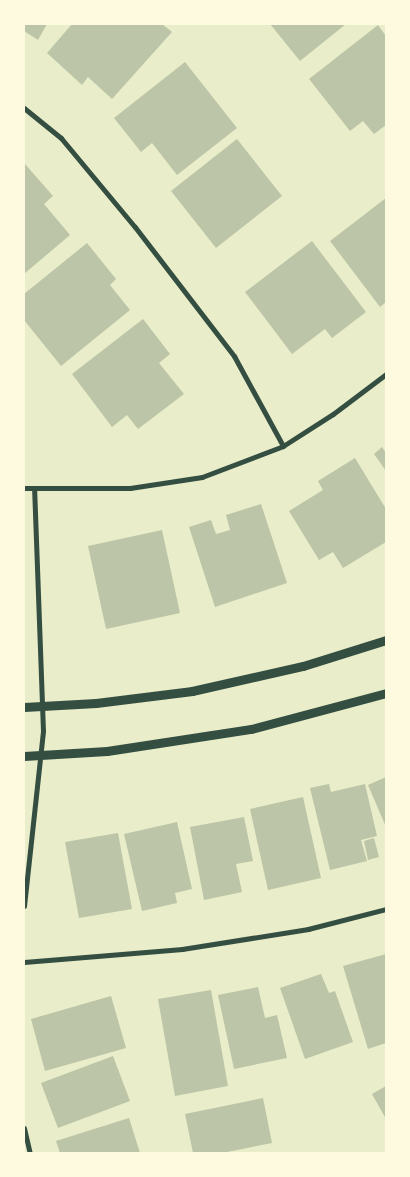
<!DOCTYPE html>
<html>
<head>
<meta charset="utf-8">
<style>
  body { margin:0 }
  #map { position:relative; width:410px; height:1177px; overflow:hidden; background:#e9edc9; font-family:Lora,serif }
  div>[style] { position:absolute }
  .building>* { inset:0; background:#bcc5a7 }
  .minor>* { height:5px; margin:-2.5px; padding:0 2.5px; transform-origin:2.5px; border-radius:2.5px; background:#344e41 }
  .tertiary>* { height:9px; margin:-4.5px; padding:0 4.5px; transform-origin:4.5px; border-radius:4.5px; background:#344e41 }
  span { translate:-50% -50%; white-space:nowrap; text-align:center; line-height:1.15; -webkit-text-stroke:5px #fefae0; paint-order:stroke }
  .frame { position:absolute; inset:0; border:25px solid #fefae0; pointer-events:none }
</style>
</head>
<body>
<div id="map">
  <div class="building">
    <div style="clip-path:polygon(24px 24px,47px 24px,38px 40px,24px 31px)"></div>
    <div style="clip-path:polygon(72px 24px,162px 24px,172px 32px,112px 99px,88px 77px,82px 85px,47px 53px)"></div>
    <div style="clip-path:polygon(270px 24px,346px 24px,300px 61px)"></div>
    <div style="clip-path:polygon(378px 25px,386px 36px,386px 125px,374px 134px,363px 121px,350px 131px,309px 79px)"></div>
    <div style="clip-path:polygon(185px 62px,237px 128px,177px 175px,152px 143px,141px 152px,114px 118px)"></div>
    <div style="clip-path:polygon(237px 139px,282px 196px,216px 248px,171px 191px)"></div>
    <div style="clip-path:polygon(25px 164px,53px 196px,44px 204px,70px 235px,24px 274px)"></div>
    <div style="clip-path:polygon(386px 198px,386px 302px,380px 307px,330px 241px)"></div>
    <div style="clip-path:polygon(312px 241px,366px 312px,332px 338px,325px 329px,292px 354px,245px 292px)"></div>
    <div style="clip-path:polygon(87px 243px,116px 279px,110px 285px,130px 310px,61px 366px,24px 320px,24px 294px)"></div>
    <div style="clip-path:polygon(143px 319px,170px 354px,159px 363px,184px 394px,138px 429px,127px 415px,112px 427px,72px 374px)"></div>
    <div style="clip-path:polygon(382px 447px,386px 453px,386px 471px,374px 454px)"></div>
    <div style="clip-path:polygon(355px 458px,386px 509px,386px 542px,343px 568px,333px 552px,319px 560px,289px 511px,323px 490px,318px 481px)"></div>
    <div style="clip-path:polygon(261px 504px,287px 583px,215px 607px,189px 527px,211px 520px,216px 534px,230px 530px,226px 515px)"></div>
    <div style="clip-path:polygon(162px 530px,180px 613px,106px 629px,88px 546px)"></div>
    <div style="clip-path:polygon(386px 777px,386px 827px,368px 785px)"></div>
    <div style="clip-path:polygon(329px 784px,331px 792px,365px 784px,377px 836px,361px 840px,367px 861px,330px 870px,310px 788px)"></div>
    <div style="clip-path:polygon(303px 797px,321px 878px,268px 890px,250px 809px)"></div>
    <div style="clip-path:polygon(244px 817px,253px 861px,236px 864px,242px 892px,204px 900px,190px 827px)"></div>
    <div style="clip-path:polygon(177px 822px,192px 889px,175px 893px,177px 903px,142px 911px,124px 834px)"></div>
    <div style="clip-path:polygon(118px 833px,132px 909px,79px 918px,65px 842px)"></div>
    <div style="clip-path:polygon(374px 838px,379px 857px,368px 860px,364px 841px)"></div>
    <div style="clip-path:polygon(386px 954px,386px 1043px,368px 1049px,343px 966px)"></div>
    <div style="clip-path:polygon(321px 974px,329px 993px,335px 991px,353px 1042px,305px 1059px,280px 988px)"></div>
    <div style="clip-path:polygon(258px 987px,265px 1018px,277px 1015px,287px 1058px,234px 1069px,218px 995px)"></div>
    <div style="clip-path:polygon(211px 990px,228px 1086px,175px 1096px,158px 999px)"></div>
    <div style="clip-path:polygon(111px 996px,126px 1048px,45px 1071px,31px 1019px)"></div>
    <div style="clip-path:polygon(113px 1056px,130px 1101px,58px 1128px,41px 1083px)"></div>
    <div style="clip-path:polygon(386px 1086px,386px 1119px,372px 1094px)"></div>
    <div style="clip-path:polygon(263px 1098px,272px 1143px,222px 1153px,193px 1153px,185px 1114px)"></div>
    <div style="clip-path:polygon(129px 1118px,140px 1153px,60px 1153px,56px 1141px)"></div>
  </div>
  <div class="minor">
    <div style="left:24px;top:108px;width:48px;rotate:39deg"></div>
    <div style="left:61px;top:138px;width:116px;rotate:50.3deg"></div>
    <div style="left:135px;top:227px;width:163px;rotate:52.5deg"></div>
    <div style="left:234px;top:356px;width:102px;rotate:61.4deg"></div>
    <div style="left:24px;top:488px;width:106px"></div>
    <div style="left:130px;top:488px;width:73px;rotate:-8.7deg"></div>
    <div style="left:202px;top:477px;width:87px;rotate:-20.9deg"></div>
    <div style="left:283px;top:446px;width:59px;rotate:-32.6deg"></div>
    <div style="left:333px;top:414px;width:66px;rotate:-37deg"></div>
    <div style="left:24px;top:906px;width:176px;rotate:-83.8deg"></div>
    <div style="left:43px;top:731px;width:243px;rotate:-92.1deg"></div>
    <div style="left:24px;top:962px;width:159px;rotate:-4.7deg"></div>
    <div style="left:182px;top:949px;width:128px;rotate:-9deg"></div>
    <div style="left:308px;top:929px;width:81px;rotate:-14.4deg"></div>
    <div style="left:24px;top:1128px;width:26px;rotate:77deg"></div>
  </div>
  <div class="tertiary">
    <div style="left:24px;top:707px;width:72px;rotate:-3.2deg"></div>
    <div style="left:96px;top:703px;width:97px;rotate:-7.1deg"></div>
    <div style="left:192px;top:691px;width:114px;rotate:-12.7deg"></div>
    <div style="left:303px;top:666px;width:87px;rotate:-17.4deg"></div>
    <div style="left:24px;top:756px;width:83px;rotate:-3.4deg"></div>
    <div style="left:107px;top:751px;width:146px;rotate:-8.7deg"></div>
    <div style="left:251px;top:729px;width:140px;rotate:-14.9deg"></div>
  </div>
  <div class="frame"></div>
</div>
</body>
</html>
